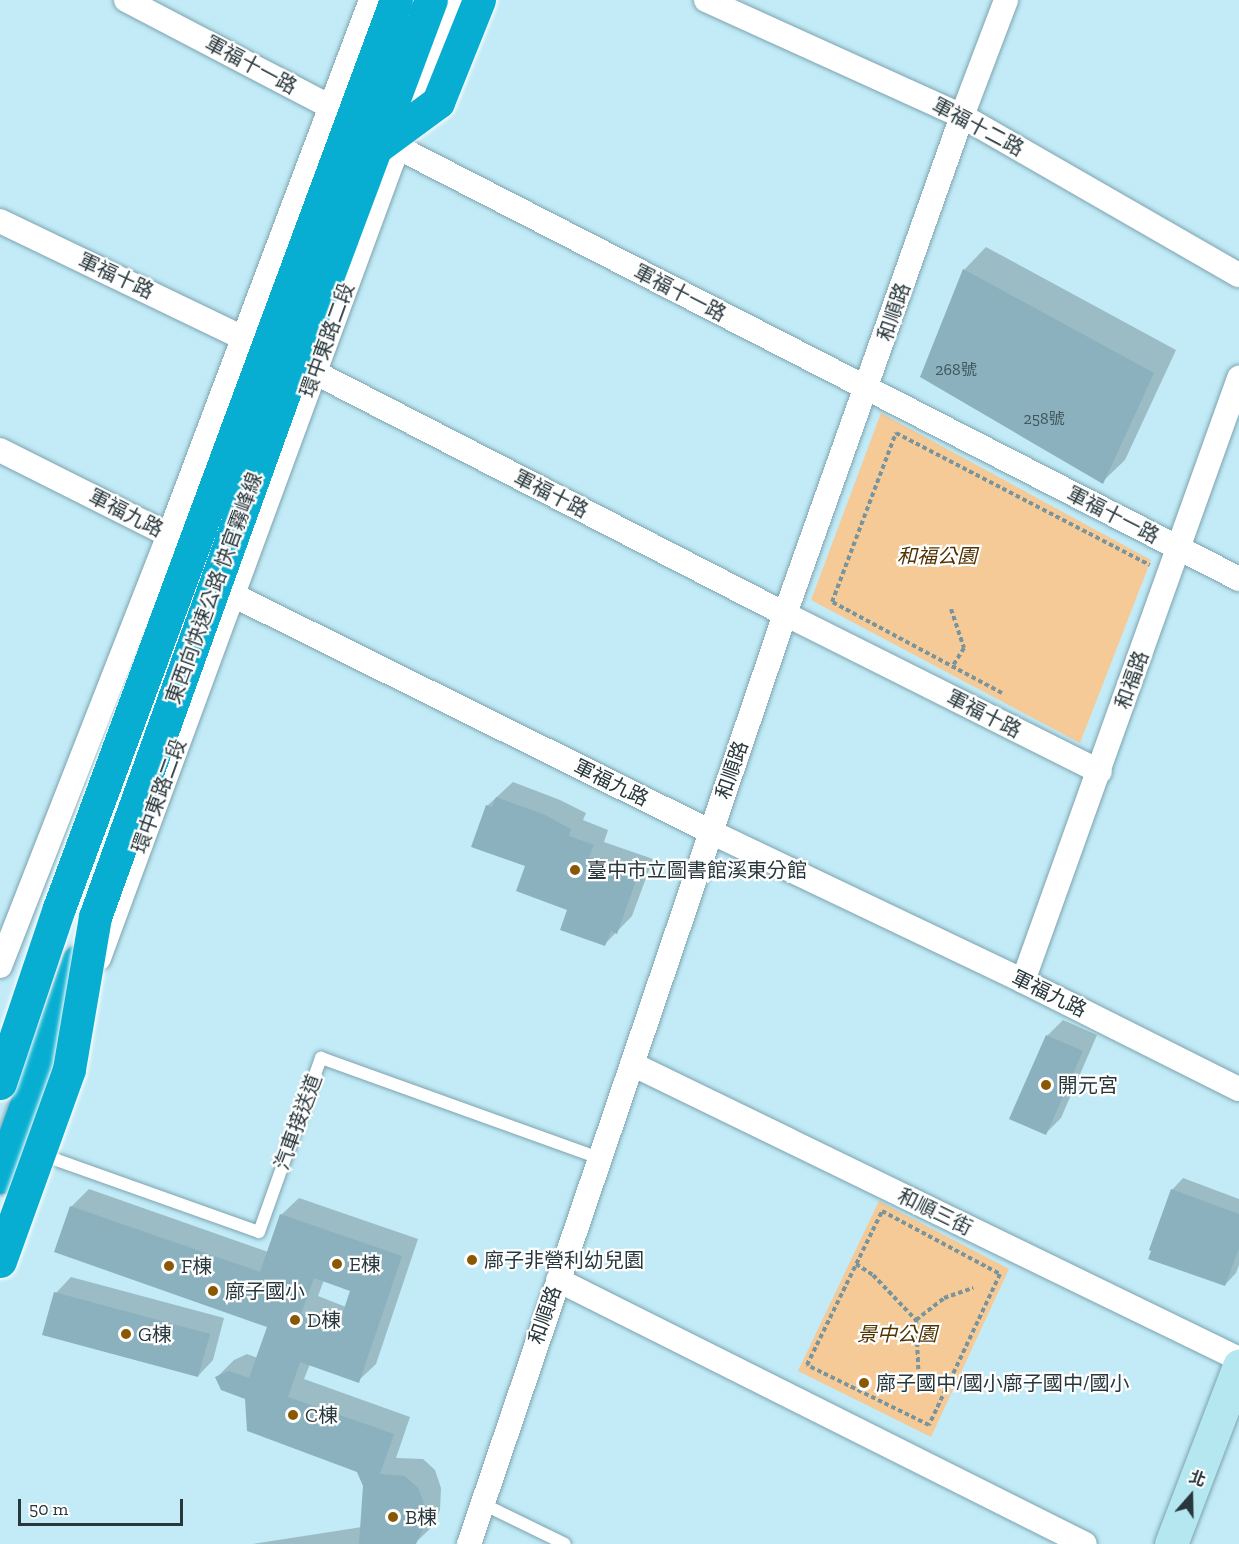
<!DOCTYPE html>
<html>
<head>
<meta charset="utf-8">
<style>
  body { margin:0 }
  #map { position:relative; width:1239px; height:1544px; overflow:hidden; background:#c2ebf7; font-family:"Zilla Slab","Noto Sans TC",serif }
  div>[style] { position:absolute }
  .green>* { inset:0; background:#f5ca97 }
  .shadow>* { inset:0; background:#0003 }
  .building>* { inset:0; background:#8ab1bd }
  .path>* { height:4px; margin-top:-2px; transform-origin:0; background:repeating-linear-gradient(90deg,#78959e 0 4.5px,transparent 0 7.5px) }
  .roads { filter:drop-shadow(0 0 2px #7da3af) drop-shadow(0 0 2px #7da3af) }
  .lane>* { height:12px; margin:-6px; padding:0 6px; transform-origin:6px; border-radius:6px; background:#fff }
  .street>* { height:24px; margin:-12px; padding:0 12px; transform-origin:12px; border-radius:12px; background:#fff }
  .secondary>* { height:33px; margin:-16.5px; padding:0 16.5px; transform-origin:16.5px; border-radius:16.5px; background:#b5e7f1 }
  .highway>* { height:33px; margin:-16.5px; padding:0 16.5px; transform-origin:16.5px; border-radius:16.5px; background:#08aed1 }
  .bridges { filter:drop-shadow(0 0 2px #fff) drop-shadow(0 0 2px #fff) }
  .highway-bridge>* { height:33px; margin:-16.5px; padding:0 16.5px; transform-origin:16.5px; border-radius:16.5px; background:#08aed1 }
  .dots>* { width:16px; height:16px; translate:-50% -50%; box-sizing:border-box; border:3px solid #fff; border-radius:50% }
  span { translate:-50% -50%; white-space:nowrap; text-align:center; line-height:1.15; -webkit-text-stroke:4.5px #fff; paint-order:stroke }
  .number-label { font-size:16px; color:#40565c }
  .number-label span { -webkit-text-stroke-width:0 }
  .street-label { font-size:20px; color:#27373c }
  .park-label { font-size:20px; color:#523302; font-style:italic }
  .poi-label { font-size:20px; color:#27373c }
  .left { translate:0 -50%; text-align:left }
  .north { position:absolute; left:1161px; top:1466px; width:60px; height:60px; -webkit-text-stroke:4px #fff; paint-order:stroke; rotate:20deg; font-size:16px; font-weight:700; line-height:24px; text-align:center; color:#27373c }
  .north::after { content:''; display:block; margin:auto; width:21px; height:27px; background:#27373c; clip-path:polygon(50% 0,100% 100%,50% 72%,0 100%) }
  .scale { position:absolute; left:18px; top:1499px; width:165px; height:27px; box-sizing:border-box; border:3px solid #27373c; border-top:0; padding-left:8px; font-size:18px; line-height:21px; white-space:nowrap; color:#27373c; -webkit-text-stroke:4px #fff; paint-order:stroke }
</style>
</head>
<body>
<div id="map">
  <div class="green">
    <div style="clip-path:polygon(881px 413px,1151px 560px,1080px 743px,811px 600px)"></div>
    <div style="clip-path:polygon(879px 1201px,1009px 1269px,931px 1437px,798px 1371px)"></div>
  </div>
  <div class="shadow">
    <div style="clip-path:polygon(986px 247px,1176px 350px,1125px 460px,1102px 482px,964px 270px)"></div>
    <div style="clip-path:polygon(513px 782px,560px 800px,586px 813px,583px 820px,608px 830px,604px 842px,653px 859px,632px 916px,605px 944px,527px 865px,487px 806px)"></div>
    <div style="clip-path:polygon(1063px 1020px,1097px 1035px,1061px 1118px,1046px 1133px,1047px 1036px)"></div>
    <div style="clip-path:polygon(1183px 1178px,1239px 1199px,1239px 1265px,1236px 1273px,1225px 1285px,1172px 1190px)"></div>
    <div style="clip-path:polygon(evenodd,89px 1189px,268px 1252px,281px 1215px,299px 1198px,418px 1239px,376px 1364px,358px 1381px,310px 1364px,304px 1379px,410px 1417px,396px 1458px,423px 1459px,435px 1470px,441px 1488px,440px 1510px,432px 1527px,414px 1544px,253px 1544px,362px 1527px,364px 1486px,358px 1471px,217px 1377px,234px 1360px,247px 1354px,258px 1358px,269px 1326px,71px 1207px,89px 1189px,324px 1280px,352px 1290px,346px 1307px,318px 1296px,324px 1280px)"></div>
    <div style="clip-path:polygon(71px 1277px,224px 1318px,213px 1360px,198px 1376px,56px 1293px)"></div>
  </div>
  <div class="building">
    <div style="clip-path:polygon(963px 269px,1154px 373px,1103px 484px,920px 377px)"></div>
    <div style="clip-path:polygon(496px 797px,545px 815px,571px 829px,569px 836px,594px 845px,589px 857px,638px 875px,617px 934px,611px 931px,605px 946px,560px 930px,567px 910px,516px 891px,525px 866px,471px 847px,486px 805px,492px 807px)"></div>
    <div style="clip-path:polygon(1046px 1035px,1083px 1051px,1046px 1135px,1009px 1119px)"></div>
    <div style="clip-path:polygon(1171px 1189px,1239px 1214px,1239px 1248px,1225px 1286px,1148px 1259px,1151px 1251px,1149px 1250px)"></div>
    <div style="clip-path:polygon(evenodd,70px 1206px,260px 1272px,280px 1214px,402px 1256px,359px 1383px,300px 1362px,288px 1397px,394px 1434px,380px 1474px,405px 1476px,418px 1488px,425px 1506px,423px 1529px,416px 1544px,359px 1544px,363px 1486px,357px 1472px,247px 1431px,245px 1399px,221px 1390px,215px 1377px,229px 1371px,249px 1378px,267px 1327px,54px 1252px,70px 1206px,314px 1278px,350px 1291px,338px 1327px,301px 1314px,314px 1278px)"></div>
    <div style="clip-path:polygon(54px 1292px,210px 1334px,198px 1377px,42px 1335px)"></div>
  </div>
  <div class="path">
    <div style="left:951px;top:609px;width:41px;rotate:71.6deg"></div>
    <div style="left:964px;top:648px;width:22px;rotate:122deg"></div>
    <div style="left:1002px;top:693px;width:193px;rotate:-151.8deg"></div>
    <div style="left:832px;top:602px;width:181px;rotate:-69.3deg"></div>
    <div style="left:896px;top:433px;width:286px;rotate:27.5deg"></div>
    <div style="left:882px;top:1211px;width:134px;rotate:28.1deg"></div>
    <div style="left:1000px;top:1274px;width:167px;rotate:115.2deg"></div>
    <div style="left:929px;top:1425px;width:136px;rotate:-153.8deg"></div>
    <div style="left:807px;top:1365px;width:171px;rotate:-64deg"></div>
    <div style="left:856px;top:1264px;width:20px;rotate:33deg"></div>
    <div style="left:873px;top:1275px;width:62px;rotate:46.3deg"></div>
    <div style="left:916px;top:1320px;width:36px;rotate:-38deg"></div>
    <div style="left:944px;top:1298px;width:31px;rotate:-19deg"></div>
    <div style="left:916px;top:1320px;width:63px;rotate:87.3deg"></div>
  </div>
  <div class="roads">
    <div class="lane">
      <div style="left:40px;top:1154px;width:232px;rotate:19.6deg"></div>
      <div style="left:259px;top:1232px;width:185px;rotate:-70.4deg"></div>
      <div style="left:321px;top:1058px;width:295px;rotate:19.8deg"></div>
      <div style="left:481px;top:1503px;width:93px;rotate:26deg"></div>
    </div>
    <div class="street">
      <div style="left:126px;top:0;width:229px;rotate:27.6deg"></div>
      <div style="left:329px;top:106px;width:82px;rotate:31deg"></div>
      <div style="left:399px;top:148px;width:944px;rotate:27.16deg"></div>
      <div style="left:706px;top:0;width:281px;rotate:24.4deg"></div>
      <div style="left:962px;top:116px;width:319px;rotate:29.9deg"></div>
      <div style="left:0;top:221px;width:351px;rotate:25.7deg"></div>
      <div style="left:316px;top:373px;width:527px;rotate:27.2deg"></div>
      <div style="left:785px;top:614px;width:352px;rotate:26.6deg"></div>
      <div style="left:0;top:450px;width:189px;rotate:26.7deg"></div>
      <div style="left:169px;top:535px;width:88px;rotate:43.2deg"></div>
      <div style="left:233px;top:595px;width:534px;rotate:26.37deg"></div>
      <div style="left:711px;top:832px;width:346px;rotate:25.5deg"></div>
      <div style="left:1023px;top:981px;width:241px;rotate:26.6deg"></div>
      <div style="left:99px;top:958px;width:850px;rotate:-69.78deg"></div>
      <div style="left:393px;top:160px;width:172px;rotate:-68.2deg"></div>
      <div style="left:0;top:966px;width:463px;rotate:-68.6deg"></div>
      <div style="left:169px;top:535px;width:572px;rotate:-69.31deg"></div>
      <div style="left:1023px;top:981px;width:641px;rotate:-70.29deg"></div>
      <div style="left:632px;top:1064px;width:675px;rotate:25.92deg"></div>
      <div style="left:558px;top:1280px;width:589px;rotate:26.61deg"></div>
      <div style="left:469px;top:1544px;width:982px;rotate:-71.23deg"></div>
      <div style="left:785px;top:614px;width:529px;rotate:-70.43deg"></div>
      <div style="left:962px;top:116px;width:124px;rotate:-69.2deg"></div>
    </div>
    <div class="secondary">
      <div style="left:1171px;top:1544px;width:191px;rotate:-69.1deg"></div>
    </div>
    <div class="highway">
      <div style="left:0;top:1177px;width:229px;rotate:-70.1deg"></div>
    </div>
  </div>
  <div class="bridges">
    <div class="highway-bridge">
      <div style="left:377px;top:147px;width:76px;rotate:-36.4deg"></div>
      <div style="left:438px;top:102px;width:110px;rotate:-68.1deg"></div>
      <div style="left:0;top:1083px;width:185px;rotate:-71.4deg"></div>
      <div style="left:59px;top:908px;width:969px;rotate:-69.64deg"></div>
      <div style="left:0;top:1261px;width:204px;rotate:-70.2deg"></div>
      <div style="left:69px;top:1069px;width:154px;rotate:-80.3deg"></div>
      <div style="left:95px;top:917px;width:569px;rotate:-70.16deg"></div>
      <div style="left:288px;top:382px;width:408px;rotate:-69.5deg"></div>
    </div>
  </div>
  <div class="dots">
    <div style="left:575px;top:870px;background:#8b5802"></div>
    <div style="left:1046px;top:1085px;background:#8b5802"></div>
    <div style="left:472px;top:1260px;background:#8b5802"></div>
    <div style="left:337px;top:1264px;background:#8b5802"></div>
    <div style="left:169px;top:1266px;background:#8b5802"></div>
    <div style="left:213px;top:1291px;background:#8b5802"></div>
    <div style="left:295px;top:1320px;background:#8b5802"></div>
    <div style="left:126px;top:1334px;background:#8b5802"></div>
    <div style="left:864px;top:1383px;background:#8b5802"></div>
    <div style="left:293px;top:1415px;background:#8b5802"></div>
    <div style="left:393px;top:1517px;background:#8b5802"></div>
  </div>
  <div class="number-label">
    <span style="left:956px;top:370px">268號</span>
    <span style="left:1044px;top:419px">258號</span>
  </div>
  <div class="street-label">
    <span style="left:251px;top:65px;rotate:28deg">軍福十一路</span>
    <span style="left:978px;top:127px;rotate:28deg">軍福十二路</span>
    <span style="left:116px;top:276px;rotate:25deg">軍福十路</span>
    <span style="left:680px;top:293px;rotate:27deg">軍福十一路</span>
    <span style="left:894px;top:312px;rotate:-71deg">和順路</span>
    <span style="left:327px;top:340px;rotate:-70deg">環中東路二段</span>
    <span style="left:551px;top:494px;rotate:27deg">軍福十路</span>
    <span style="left:126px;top:513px;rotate:27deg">軍福九路</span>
    <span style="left:1113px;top:515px;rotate:27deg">軍福十一路</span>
    <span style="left:214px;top:588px;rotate:-70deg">東西向快速公路 快官霧峰線</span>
    <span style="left:1132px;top:680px;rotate:-70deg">和福路</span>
    <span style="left:984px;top:714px;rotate:27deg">軍福十路</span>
    <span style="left:732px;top:770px;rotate:-71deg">和順路</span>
    <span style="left:611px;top:783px;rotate:26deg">軍福九路</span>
    <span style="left:159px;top:796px;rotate:-70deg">環中東路二段</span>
    <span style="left:1049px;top:994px;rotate:26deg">軍福九路</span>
    <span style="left:298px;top:1122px;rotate:-70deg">汽車接送道</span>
    <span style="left:935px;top:1212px;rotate:26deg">和順三街</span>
    <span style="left:545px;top:1315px;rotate:-71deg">和順路</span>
  </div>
  <div class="park-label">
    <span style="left:937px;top:556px">和福公園</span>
    <span style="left:897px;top:1334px">景中公園</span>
  </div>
  <div class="poi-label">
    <span class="left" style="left:587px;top:870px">臺中市立圖書館溪東分館</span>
    <span class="left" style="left:1058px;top:1085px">開元宮</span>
    <span class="left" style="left:484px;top:1260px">廍子非營利幼兒園</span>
    <span class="left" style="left:349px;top:1264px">E棟</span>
    <span class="left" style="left:181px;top:1266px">F棟</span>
    <span class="left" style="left:225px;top:1291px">廍子國小</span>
    <span class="left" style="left:307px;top:1320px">D棟</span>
    <span class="left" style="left:138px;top:1334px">G棟</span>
    <span class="left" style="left:876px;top:1383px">廍子國中/國小廍子國中/國小</span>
    <span class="left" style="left:305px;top:1415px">C棟</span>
    <span class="left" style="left:405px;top:1517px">B棟</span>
  </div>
  <div class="north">北</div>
  <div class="scale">50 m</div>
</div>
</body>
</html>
